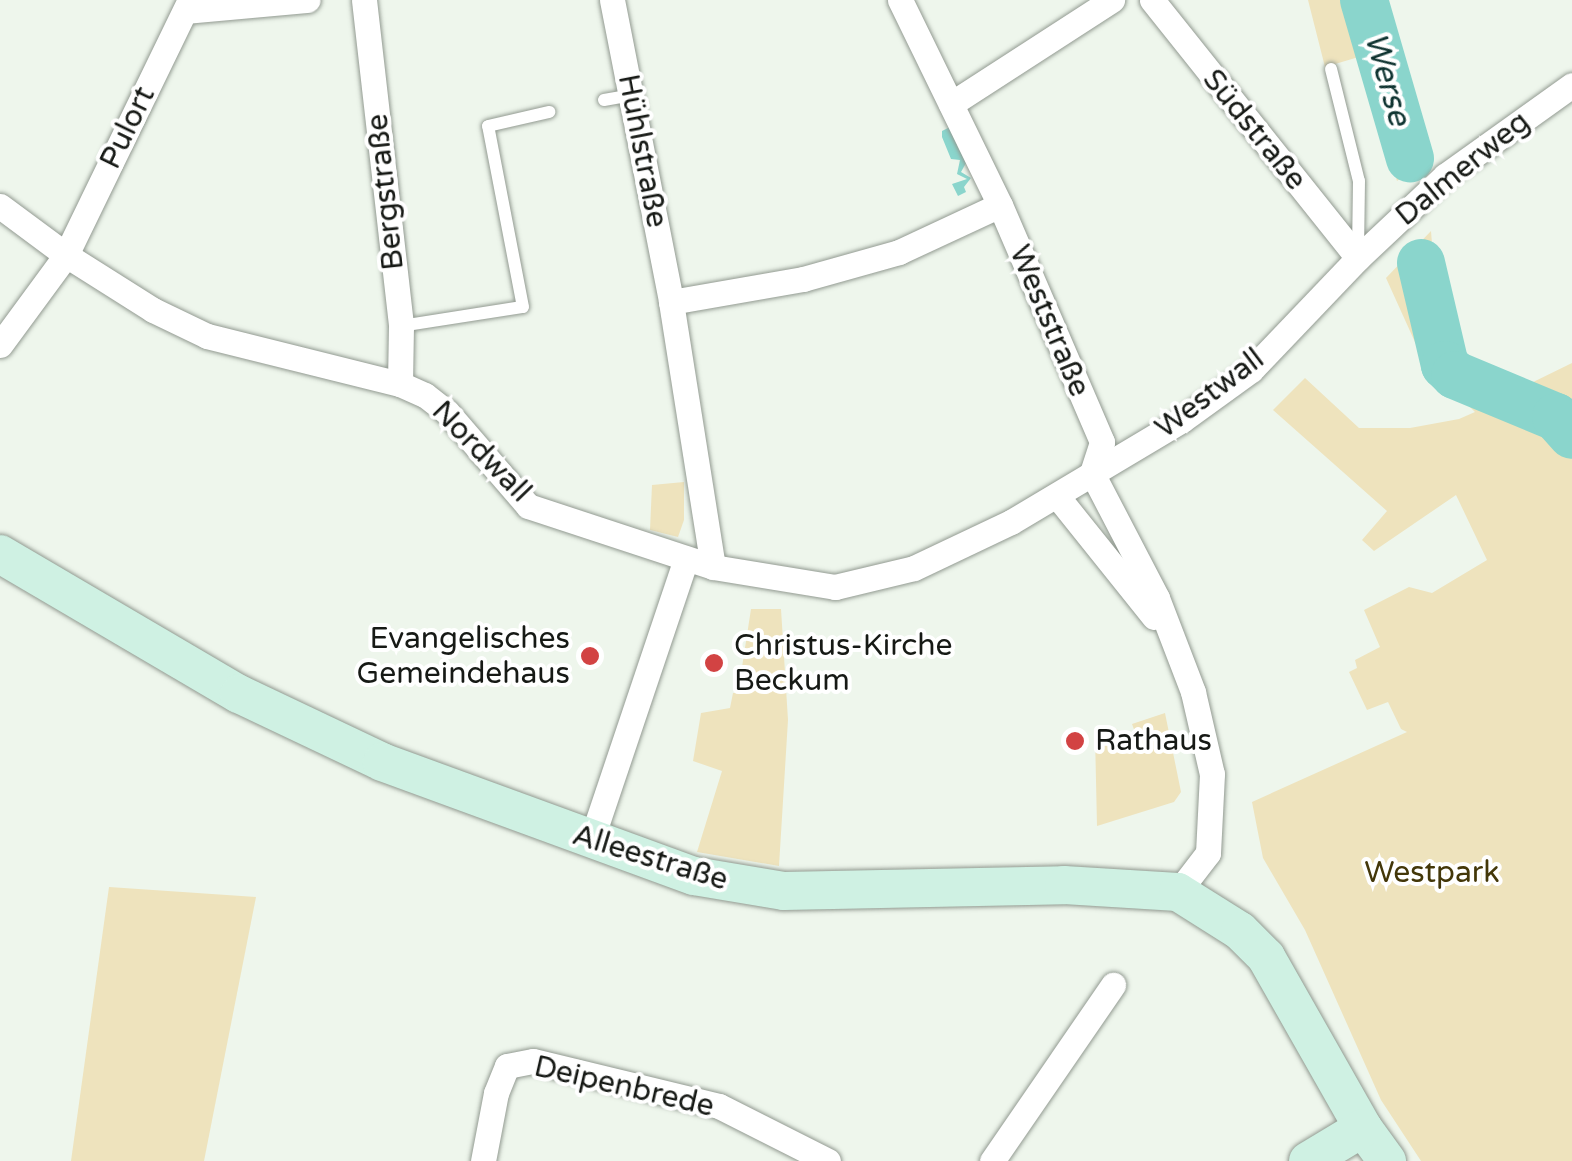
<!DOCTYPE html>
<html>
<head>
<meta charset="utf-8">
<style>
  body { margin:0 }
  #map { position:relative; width:1572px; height:1161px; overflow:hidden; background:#eef6ec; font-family:"Varela Round",sans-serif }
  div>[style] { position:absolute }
  .green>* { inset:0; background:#eee3bd }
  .water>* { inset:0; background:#8ad5cc }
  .river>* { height:48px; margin:-24px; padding:0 24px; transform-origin:24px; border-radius:24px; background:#8ad5cc }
  .roads { filter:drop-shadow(0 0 2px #929a91) drop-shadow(0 0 2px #929a91) }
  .lane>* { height:12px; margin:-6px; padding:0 6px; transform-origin:6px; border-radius:6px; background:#fff }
  .street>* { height:25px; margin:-12.5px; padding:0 12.5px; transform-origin:12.5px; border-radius:12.5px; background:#fff }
  .secondary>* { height:38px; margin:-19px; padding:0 19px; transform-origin:19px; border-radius:19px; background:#cff1e3 }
  .dots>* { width:28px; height:28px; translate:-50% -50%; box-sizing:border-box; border:5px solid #fff; border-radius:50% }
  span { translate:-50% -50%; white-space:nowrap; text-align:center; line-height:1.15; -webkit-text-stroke:8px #fff; paint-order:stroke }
  .street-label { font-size:30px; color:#161915 }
  .poi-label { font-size:30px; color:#161915 }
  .right { translate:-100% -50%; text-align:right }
  .left { translate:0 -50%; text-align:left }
  .park-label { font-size:30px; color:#433709 }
  .water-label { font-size:32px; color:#0e3330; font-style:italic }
</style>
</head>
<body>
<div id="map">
  <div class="green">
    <div style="clip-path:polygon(1308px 0,1387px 0,1428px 154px,1397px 181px,1362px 56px,1325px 67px)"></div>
    <div style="clip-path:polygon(1431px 231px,1434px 269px,1459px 368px,1525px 386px,1572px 363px,1572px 1161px,1421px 1161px,1381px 1100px,1305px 930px,1263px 858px,1252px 802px,1407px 732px,1401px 729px,1388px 702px,1367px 710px,1349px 672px,1357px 668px,1355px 660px,1380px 647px,1364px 610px,1409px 587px,1432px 593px,1487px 560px,1456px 495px,1374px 551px,1362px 540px,1387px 511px,1273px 410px,1305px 378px,1359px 428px,1410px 428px,1459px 419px,1475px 412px,1424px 362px,1386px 278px)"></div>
    <div style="clip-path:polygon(684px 482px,684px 520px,678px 537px,650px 530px,652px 485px)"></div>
    <div style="clip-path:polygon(751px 609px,781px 609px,788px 720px,779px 866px,697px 852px,722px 771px,693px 761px,701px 713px,730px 708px,733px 693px,738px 693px)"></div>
    <div style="clip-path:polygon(1165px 713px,1181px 792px,1174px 802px,1097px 826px,1095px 735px,1117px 729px,1119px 737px,1135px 732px,1132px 724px)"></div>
    <div style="clip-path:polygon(109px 887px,256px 897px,204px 1161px,71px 1161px)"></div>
  </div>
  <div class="water">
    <div style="clip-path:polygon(950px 127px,966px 163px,961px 172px,971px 178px,964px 187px,966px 192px,958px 196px,952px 184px,967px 179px,957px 174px,960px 160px,951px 159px,942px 137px,942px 131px)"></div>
  </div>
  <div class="river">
    <div style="left:1364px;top:0;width:165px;rotate:73.8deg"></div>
    <div style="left:1421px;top:263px;width:105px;rotate:76.8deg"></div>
    <div style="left:1445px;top:365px;width:14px;rotate:45deg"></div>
    <div style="left:1455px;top:375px;width:109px;rotate:22.6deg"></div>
    <div style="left:1556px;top:417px;width:24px;rotate:48deg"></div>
  </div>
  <div class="roads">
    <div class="lane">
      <div style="left:1331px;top:69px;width:115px;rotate:76deg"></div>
      <div style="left:1359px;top:181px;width:72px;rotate:90.8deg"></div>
      <div style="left:604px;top:100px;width:28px;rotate:-10deg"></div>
      <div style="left:401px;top:326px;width:123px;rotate:-8.9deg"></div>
      <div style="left:523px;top:307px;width:184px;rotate:-100.9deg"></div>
      <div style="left:488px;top:126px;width:63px;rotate:-12.9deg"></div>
    </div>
    <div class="street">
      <div style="left:364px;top:0;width:328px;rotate:83.5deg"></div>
      <div style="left:401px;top:326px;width:58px;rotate:91deg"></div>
      <div style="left:612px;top:0;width:308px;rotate:78.9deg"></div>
      <div style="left:671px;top:302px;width:268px;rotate:81deg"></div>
      <div style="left:900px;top:0;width:228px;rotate:64deg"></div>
      <div style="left:1000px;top:205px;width:258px;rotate:66.7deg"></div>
      <div style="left:1102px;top:442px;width:33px;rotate:108deg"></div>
      <div style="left:1092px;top:473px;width:141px;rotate:62.5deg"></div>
      <div style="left:1157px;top:598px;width:101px;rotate:69deg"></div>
      <div style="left:1193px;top:692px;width:84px;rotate:77deg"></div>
      <div style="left:1212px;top:774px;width:79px;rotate:92.9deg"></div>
      <div style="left:1208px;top:853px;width:49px;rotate:127.6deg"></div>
      <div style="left:1152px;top:0;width:330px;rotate:51.4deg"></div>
      <div style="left:186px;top:11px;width:122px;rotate:-5.2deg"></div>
      <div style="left:951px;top:104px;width:192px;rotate:-32.9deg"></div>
      <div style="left:0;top:206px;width:82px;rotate:36.6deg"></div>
      <div style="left:66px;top:255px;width:103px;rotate:32.3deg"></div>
      <div style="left:153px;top:310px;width:60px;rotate:25.7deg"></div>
      <div style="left:207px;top:336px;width:199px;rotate:14deg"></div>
      <div style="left:400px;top:384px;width:27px;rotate:24deg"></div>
      <div style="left:425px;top:395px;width:28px;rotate:38deg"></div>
      <div style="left:447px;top:412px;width:124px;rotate:49.2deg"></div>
      <div style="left:528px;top:506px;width:195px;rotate:18.2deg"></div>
      <div style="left:713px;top:567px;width:124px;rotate:9.3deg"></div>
      <div style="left:835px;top:587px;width:81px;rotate:-13.5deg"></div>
      <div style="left:914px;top:568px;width:107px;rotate:-25.4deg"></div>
      <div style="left:1011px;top:522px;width:199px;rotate:-30.8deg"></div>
      <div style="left:1182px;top:420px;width:85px;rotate:-35.9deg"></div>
      <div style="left:1251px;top:370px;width:155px;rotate:-46.3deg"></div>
      <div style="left:1358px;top:258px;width:120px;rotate:-43.3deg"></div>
      <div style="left:1445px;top:176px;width:156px;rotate:-35.6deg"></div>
      <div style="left:671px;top:302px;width:134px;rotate:-9.9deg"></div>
      <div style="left:803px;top:279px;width:100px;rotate:-15.7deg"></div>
      <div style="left:899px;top:252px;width:111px;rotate:-25deg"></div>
      <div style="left:0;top:345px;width:112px;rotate:-53.7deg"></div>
      <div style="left:66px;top:255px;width:284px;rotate:-64.1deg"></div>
      <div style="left:1057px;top:496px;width:155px;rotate:51.3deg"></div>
      <div style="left:591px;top:841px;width:298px;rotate:-71.4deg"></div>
      <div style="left:483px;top:1161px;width:69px;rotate:-79.2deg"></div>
      <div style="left:496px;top:1093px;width:29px;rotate:-68deg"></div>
      <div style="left:507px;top:1066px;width:26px;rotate:-11deg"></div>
      <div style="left:533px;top:1061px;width:191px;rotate:13.6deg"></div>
      <div style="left:719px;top:1106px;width:122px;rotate:26.8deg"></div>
      <div style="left:992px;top:1161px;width:214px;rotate:-55.5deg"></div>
    </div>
    <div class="secondary">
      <div style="left:0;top:554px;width:277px;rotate:30.4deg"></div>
      <div style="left:239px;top:694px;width:158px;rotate:25.4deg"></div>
      <div style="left:382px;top:762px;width:332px;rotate:20.1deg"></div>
      <div style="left:694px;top:876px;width:91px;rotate:9.5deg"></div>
      <div style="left:784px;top:891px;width:280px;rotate:-1.2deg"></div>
      <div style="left:1064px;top:885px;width:114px;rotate:3.5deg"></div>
      <div style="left:1178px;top:892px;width:73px;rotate:32.2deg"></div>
      <div style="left:1240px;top:931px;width:37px;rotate:45deg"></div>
      <div style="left:1266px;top:957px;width:197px;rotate:60.4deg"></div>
      <div style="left:1363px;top:1128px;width:41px;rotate:54deg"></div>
      <div style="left:1308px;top:1161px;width:64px;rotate:-31deg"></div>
    </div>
  </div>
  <div class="dots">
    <div style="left:590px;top:656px;background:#d24343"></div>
    <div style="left:714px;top:663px;background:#d24343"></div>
    <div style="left:1075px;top:741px;background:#d24343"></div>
  </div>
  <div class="street-label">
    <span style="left:128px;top:128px;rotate:-64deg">Pulort</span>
    <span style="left:1254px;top:130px;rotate:51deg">Südstraße</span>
    <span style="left:642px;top:151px;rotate:79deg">Hühlstraße</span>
    <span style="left:1463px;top:169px;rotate:-39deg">Dalmerweg</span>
    <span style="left:386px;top:192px;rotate:-96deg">Bergstraße</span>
    <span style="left:1049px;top:321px;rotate:67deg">Weststraße</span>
    <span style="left:1210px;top:394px;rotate:-37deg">Westwall</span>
    <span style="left:481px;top:452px;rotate:46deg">Nordwall</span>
    <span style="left:650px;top:858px;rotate:17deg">Alleestraße</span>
    <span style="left:624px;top:1087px;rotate:13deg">Deipenbrede</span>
  </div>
  <div class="poi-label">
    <span class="right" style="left:570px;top:656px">Evangelisches<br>Gemeindehaus</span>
    <span class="left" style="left:734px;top:663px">Christus-Kirche<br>Beckum</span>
    <span class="left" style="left:1095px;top:741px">Rathaus</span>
  </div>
  <div class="park-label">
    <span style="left:1432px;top:873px">Westpark</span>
  </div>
  <div class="water-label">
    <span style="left:1387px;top:79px;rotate:74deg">Werse</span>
  </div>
</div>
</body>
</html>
